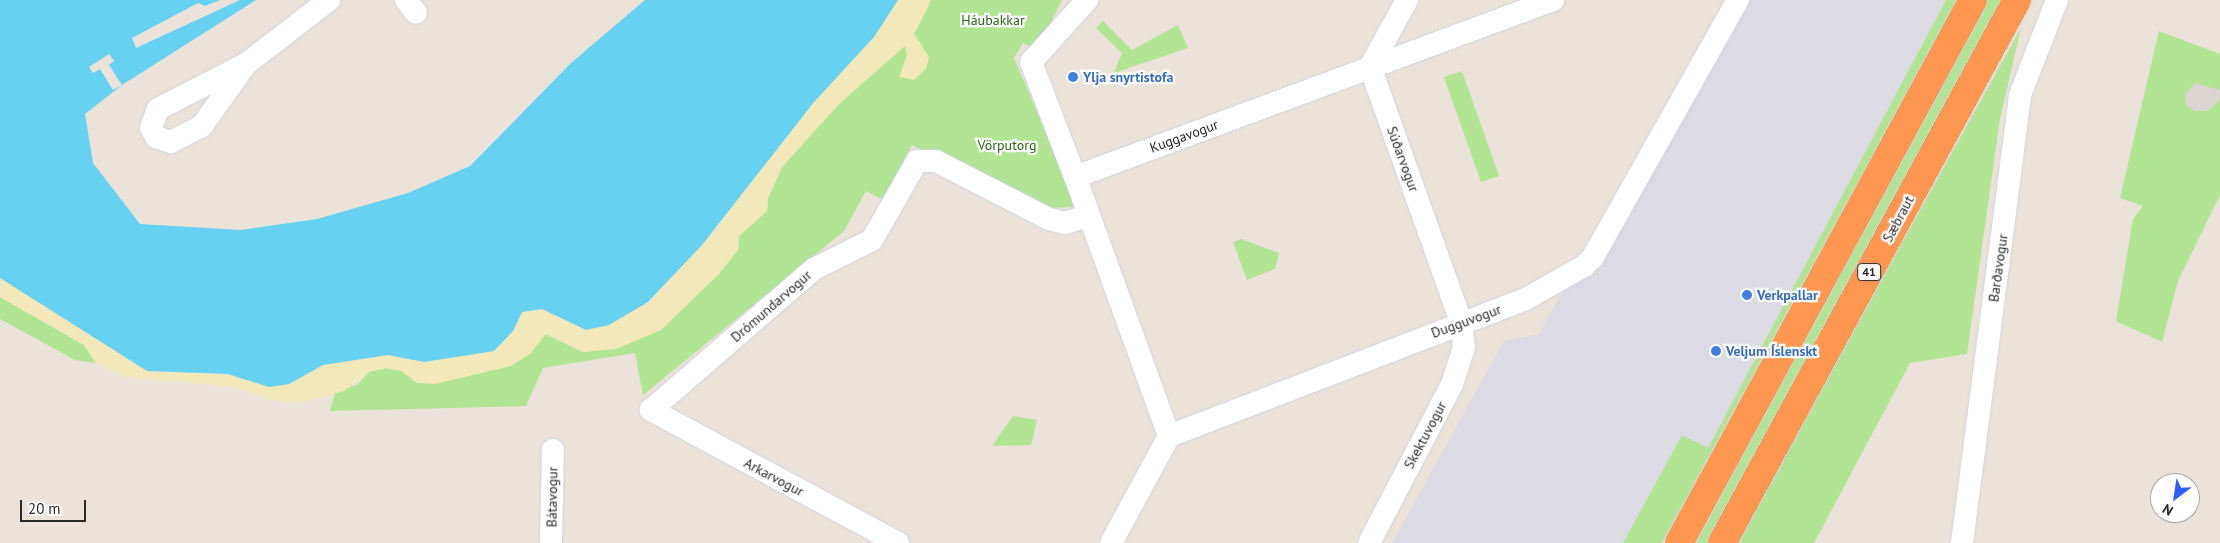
<!DOCTYPE html>
<html>
<head>
<meta charset="utf-8">
<style>
  body { margin:0 }
  #map { position:relative; width:2220px; height:543px; overflow:hidden; background:#ebe3d9; font-family:"PT Sans",sans-serif }
  div>[style] { position:absolute }
  .industrial>* { inset:0; background:#dcdae3 }
  .green>* { inset:0; background:#b1e493 }
  .sand>* { inset:0; background:#f2e8ba }
  .plaza>* { inset:0; background:#dbd6d0 }
  .water>* { inset:0; background:#67d1f2 }
  .pier>* { inset:0; background:#ebe3d9 }
  .roads { filter:drop-shadow(0 0 1px #ced3e2) drop-shadow(0 0 1px #ced3e2) }
  .street>* { height:22px; margin:-11px; padding:0 11px; transform-origin:11px; border-radius:11px; background:#fff }
  .highway>* { height:28px; margin:-14px; padding:0 14px; transform-origin:14px; border-radius:14px; background:#ff9750 }
  .dots>* { width:14px; height:14px; translate:-50% -50%; box-sizing:border-box; border:2px solid #fff; border-radius:50% }
  span { translate:-50% -50%; white-space:nowrap; text-align:center; line-height:1.15; -webkit-text-stroke:4.5px #fff; paint-order:stroke }
  .shield-label span { padding:1px 4px; background:#fff; border:1px solid; border-radius:4px; -webkit-text-stroke-width:0 }
  .shield-label { font-size:12px; color:#282828; font-weight:700 }
  .park-label { font-size:14px; color:#2a6617 }
  .shop-label { font-size:14px; color:#366cbe; font-weight:700 }
  .left { translate:0 -50%; text-align:left }
  .street-label { font-size:14px; color:#282828 }
  .north { position:absolute; left:2150px; top:473px; width:50px; height:50px; box-sizing:border-box; background:#fff; border:1px solid #a9a9a9; border-radius:50%; rotate:211deg; font-size:14px; font-weight:700; line-height:20px; text-align:center; color:#282828 }
  .north::after { content:''; display:block; margin:auto; width:18px; height:22px; background:#325eff; clip-path:polygon(50% 0,100% 100%,50% 72%,0 100%) }
  .scale { position:absolute; left:20px; top:500px; width:66px; height:22px; box-sizing:border-box; border:2px solid #282828; border-top:0; padding-left:6px; font-size:15px; line-height:18px; white-space:nowrap; color:#282828; -webkit-text-stroke:4px #fff; paint-order:stroke }
</style>
</head>
<body>
<div id="map">
  <div class="industrial">
    <div style="clip-path:polygon(1726px 0,1946px 0,1708px 449px,1682px 435px,1623px 543px,1392px 543px,1504px 341px,1539px 334px)"></div>
  </div>
  <div class="green">
    <div style="clip-path:polygon(921px 0,1062px 0,1037px 50px,1023px 43px,1014px 58px,1078px 207px,1044px 208px,912px 145px,883px 200px,866px 191px,844px 231px,643px 395px,635px 353px,543px 368px,526px 406px,330px 411px,335px 393px,358px 384px,369px 372px,386px 368px,402px 371px,417px 383px,530px 354px,545px 334px,583px 352px,661px 330px,738px 250px,739px 236px,767px 211px,768px 198px,782px 167px,839px 104px,905px 45px,907px 55px,929px 57px,914px 34px,929px 5px)"></div>
    <div style="clip-path:polygon(1946px 0,1957px 0,1662px 543px,1623px 543px,1682px 435px,1708px 448px)"></div>
    <div style="clip-path:polygon(1985px 0,2002px 0,1710px 543px,1696px 543px)"></div>
    <div style="clip-path:polygon(1103px 21px,1132px 50px,1178px 25px,1188px 48px,1114px 73px,1122px 53px,1096px 28px)"></div>
    <div style="clip-path:polygon(2021px 28px,2000px 119px,1967px 354px,1910px 363px,1814px 543px,1736px 543px)"></div>
    <div style="clip-path:polygon(2159px 31px,2220px 54px,2220px 195px,2178px 281px,2162px 342px,2116px 321px,2133px 219px,2143px 206px,2120px 198px)"></div>
    <div style="clip-path:polygon(1462px 71px,1499px 176px,1481px 182px,1444px 77px)"></div>
    <div style="clip-path:polygon(1241px 239px,1279px 253px,1275px 269px,1247px 280px,1233px 242px)"></div>
    <div style="clip-path:polygon(0 297px,84px 345px,96px 363px,75px 360px,0 319px)"></div>
    <div style="clip-path:polygon(1013px 416px,1037px 420px,1031px 445px,992px 446px)"></div>
  </div>
  <div class="sand">
    <div style="clip-path:polygon(898px 0,931px 0,914px 34px,929px 57px,926px 69px,914px 80px,899px 77px,907px 55px,905px 46px,839px 104px,782px 167px,768px 198px,767px 211px,739px 236px,738px 250px,718px 275px,661px 330px,616px 349px,583px 352px,546px 334px,530px 354px,511px 366px,435px 384px,417px 383px,402px 371px,386px 368px,369px 372px,344px 391px,298px 403px,272px 400px,234px 387px,125px 377px,96px 363px,84px 345px,0 297px,2px 279px,147px 371px,228px 374px,269px 387px,289px 384px,323px 365px,389px 355px,425px 362px,513px 331px,522px 312px,542px 309px,586px 330px,648px 302px,702px 245px,814px 102px,874px 37px)"></div>
  </div>
  <div class="plaza">
    <div style="clip-path:polygon(2195px 83px,2220px 90px,2220px 99px,2208px 111px,2195px 111px,2186px 105px,2185px 94px)"></div>
  </div>
  <div class="water">
    <div style="clip-path:polygon(0 0,256px 0,122px 85px,85px 114px,93px 163px,140px 224px,240px 230px,317px 219px,408px 193px,470px 166px,571px 63px,645px 0,898px 0,874px 37px,814px 102px,702px 245px,648px 302px,609px 325px,586px 330px,542px 309px,522px 312px,513px 331px,494px 351px,424px 362px,388px 355px,323px 365px,289px 384px,269px 387px,228px 374px,147px 371px,0 278px)"></div>
  </div>
  <div class="pier">
    <div style="clip-path:polygon(220px 0,240px 0,136px 48px,132px 38px,198px 3px,205px 6px)"></div>
    <div style="clip-path:polygon(109px 54px,114px 61px,109px 65px,122px 85px,113px 90px,100px 69px,93px 73px,89px 67px)"></div>
  </div>
  <div class="roads">
    <div class="street">
      <div style="left:406px;top:0;width:16px;rotate:52deg"></div>
      <div style="left:246px;top:64px;width:76px;rotate:125.4deg"></div>
      <div style="left:202px;top:126px;width:35px;rotate:153deg"></div>
      <div style="left:171px;top:142px;width:16px;rotate:-162deg"></div>
      <div style="left:156px;top:137px;width:10px;rotate:-119deg"></div>
      <div style="left:151px;top:128px;width:20px;rotate:-70deg"></div>
      <div style="left:158px;top:109px;width:99px;rotate:-27.1deg"></div>
      <div style="left:246px;top:64px;width:105px;rotate:-37.6deg"></div>
      <div style="left:1075px;top:177px;width:123px;rotate:-110.9deg"></div>
      <div style="left:1031px;top:62px;width:84px;rotate:-47.9deg"></div>
      <div style="left:1169px;top:436px;width:276px;rotate:-109.9deg"></div>
      <div style="left:1075px;top:177px;width:510px;rotate:-20.32deg"></div>
      <div style="left:551px;top:543px;width:93px;rotate:-88.8deg"></div>
      <div style="left:898px;top:543px;width:281px;rotate:-151.7deg"></div>
      <div style="left:651px;top:410px;width:216px;rotate:-40.9deg"></div>
      <div style="left:814px;top:269px;width:65px;rotate:-26.6deg"></div>
      <div style="left:872px;top:240px;width:91px;rotate:-60.3deg"></div>
      <div style="left:917px;top:161px;width:19px"></div>
      <div style="left:936px;top:161px;width:127px;rotate:27.2deg"></div>
      <div style="left:1049px;top:219px;width:16px;rotate:14deg"></div>
      <div style="left:1065px;top:223px;width:25px;rotate:-18deg"></div>
      <div style="left:1111px;top:543px;width:122px;rotate:-61.5deg"></div>
      <div style="left:1169px;top:436px;width:380px;rotate:-21deg"></div>
      <div style="left:1524px;top:300px;width:69px;rotate:-29.5deg"></div>
      <div style="left:1584px;top:266px;width:13px;rotate:-45deg"></div>
      <div style="left:1593px;top:257px;width:295px;rotate:-60.6deg"></div>
      <div style="left:1369px;top:543px;width:179px;rotate:-62.4deg"></div>
      <div style="left:1452px;top:384px;width:39px;rotate:-72deg"></div>
      <div style="left:1464px;top:347px;width:25px;rotate:-97deg"></div>
      <div style="left:1461px;top:322px;width:271px;rotate:-109.6deg"></div>
      <div style="left:1370px;top:67px;width:77px;rotate:-61.1deg"></div>
      <div style="left:1962px;top:543px;width:452px;rotate:-82.6deg"></div>
      <div style="left:2020px;top:95px;width:102px;rotate:-68.7deg"></div>
    </div>
    <div class="highway">
      <div style="left:1679px;top:543px;width:617px;rotate:-61.57deg"></div>
      <div style="left:1722px;top:543px;width:618px;rotate:-61.49deg"></div>
    </div>
  </div>
  <div class="dots">
    <div style="left:1073px;top:77px;background:#3f7fe0"></div>
    <div style="left:1747px;top:295px;background:#3f7fe0"></div>
    <div style="left:1716px;top:351px;background:#3f7fe0"></div>
  </div>
  <div class="shield-label">
    <span style="left:1869px;top:272px">41</span>
  </div>
  <div class="park-label">
    <span style="left:993px;top:20px">Háubakkar</span>
    <span style="left:1007px;top:145px">Vörputorg</span>
  </div>
  <div class="shop-label">
    <span class="left" style="left:1083px;top:77px">Ylja snyrtistofa</span>
    <span class="left" style="left:1757px;top:295px">Verkpallar</span>
    <span class="left" style="left:1726px;top:351px">Veljum Íslenskt</span>
  </div>
  <div class="street-label">
    <span style="left:1184px;top:136px;rotate:-20deg">Kuggavogur</span>
    <span style="left:1403px;top:159px;rotate:70deg">Súðarvogur</span>
    <span style="left:1898px;top:219px;rotate:-62deg">Sæbraut</span>
    <span style="left:1998px;top:268px;rotate:-82deg">Barðavogur</span>
    <span style="left:771px;top:306px;rotate:-41deg">Drómundarvogur</span>
    <span style="left:1466px;top:321px;rotate:-20deg">Dugguvogur</span>
    <span style="left:1425px;top:435px;rotate:-62deg">Skektuvogur</span>
    <span style="left:774px;top:477px;rotate:28deg">Arkarvogur</span>
    <span style="left:552px;top:497px;rotate:-89deg">Bátavogur</span>
  </div>
  <div class="north">N</div>
  <div class="scale">20 m</div>
</div>
</body>
</html>
